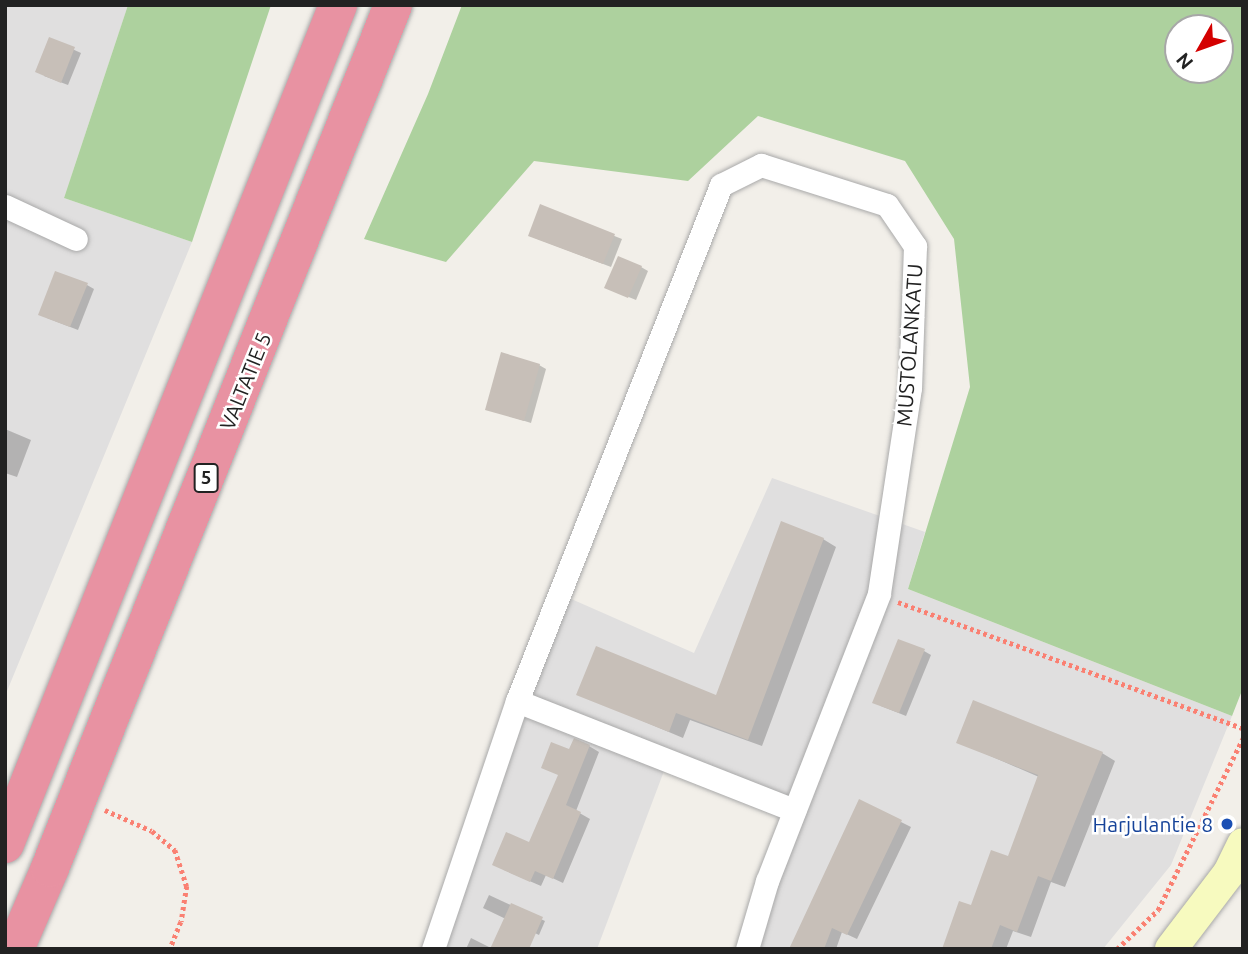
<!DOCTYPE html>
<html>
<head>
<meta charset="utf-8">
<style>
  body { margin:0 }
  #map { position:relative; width:1248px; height:954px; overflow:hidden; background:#f2efe9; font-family:Ubuntu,sans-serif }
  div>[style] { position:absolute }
  .residential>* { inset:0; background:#e0dfdf }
  .forest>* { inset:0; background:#add19e }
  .shadow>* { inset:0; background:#0003 }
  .building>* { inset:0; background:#c7bfb8 }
  .path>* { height:4.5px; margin-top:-2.25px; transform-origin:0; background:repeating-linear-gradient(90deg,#fa8072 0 3.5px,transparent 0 7px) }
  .roads { filter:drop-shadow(0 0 2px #a9a9a9) drop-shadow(0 0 2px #a9a9a9) }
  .street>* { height:23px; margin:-11.5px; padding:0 11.5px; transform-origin:11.5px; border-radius:11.5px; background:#fff }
  .secondary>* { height:32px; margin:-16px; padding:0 16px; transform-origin:16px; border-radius:16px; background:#f7fabf }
  .highway>* { height:38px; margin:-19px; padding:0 19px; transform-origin:19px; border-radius:19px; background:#e892a2 }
  .dots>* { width:19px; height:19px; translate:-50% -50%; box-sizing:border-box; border:4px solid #fff; border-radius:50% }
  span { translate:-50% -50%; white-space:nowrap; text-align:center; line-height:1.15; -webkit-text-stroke:5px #fff; paint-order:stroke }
  .shield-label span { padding:2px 5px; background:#fff; border:2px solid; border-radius:5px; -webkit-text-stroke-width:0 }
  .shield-label { font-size:19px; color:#222; font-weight:700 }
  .street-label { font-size:21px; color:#222 }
  .transit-label { font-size:21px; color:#164399 }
  .right { translate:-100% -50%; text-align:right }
  .frame { position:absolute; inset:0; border:7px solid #222; pointer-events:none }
  .north { position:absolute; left:1164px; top:14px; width:70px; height:70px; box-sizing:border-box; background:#fff; border:2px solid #a7a7a7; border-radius:50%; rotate:230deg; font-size:19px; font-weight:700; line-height:28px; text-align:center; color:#222 }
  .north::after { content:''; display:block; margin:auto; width:24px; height:32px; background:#d40000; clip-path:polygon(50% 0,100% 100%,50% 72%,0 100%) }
</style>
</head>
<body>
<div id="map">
  <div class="residential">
    <div style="clip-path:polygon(5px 5px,128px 5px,64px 198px,192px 242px,5px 696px)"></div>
    <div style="clip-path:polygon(772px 478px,925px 532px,908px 589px,1232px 716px,1171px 865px,1103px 949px,740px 949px,783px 814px,664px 771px,597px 949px,425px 949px,560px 594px,694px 653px)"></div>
  </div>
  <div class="forest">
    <div style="clip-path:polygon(128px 5px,271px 5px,192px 242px,64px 198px)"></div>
    <div style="clip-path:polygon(evenodd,462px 5px,1243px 5px,1243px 688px,1232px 716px,908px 589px,970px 387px,954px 239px,905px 161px,758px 116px,688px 181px,534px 161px,446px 262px,364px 239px,428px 94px,462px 5px,1178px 28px,1220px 28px,1220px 70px,1178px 70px,1178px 28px)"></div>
  </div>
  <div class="shadow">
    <div style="clip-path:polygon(50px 39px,81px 53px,68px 85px,44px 76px)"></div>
    <div style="clip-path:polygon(541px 207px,622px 239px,611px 267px,530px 236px)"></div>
    <div style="clip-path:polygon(641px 267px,648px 271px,636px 300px,614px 291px)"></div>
    <div style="clip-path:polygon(87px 285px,94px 289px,78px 330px,47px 318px)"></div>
    <div style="clip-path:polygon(539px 365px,546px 369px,531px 423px,487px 409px)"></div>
    <div style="clip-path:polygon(5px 429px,31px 440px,17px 477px,5px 473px)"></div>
    <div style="clip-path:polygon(823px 539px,836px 547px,762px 746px,690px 720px,683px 738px,579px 694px,717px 697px)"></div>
    <div style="clip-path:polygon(924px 651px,931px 655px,906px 716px,881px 706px)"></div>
    <div style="clip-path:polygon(958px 742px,1102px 753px,1115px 761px,1065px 887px,1051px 882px,1031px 937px,1013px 931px,1006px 949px,944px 949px,1009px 858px,1039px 777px)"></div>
    <div style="clip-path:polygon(589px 746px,599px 752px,576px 811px,590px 819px,563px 883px,546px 875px,541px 886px,504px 870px,530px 844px,570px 751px)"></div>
    <div style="clip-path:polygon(859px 801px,911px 827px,857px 939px,842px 932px,836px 949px,791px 949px)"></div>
    <div style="clip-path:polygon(489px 895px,545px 921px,539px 935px,483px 908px)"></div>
    <div style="clip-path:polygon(471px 938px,493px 949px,466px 949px)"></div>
  </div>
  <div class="building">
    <div style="clip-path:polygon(49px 37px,75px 47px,61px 83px,35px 72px)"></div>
    <div style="clip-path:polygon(540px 204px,615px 234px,603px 264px,528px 236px)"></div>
    <div style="clip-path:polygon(618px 256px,642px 266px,628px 298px,604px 288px)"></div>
    <div style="clip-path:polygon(55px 271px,88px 283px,70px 327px,38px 315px)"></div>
    <div style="clip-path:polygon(501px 352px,540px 364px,524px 421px,485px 410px)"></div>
    <div style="clip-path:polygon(781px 521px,824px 538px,748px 740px,676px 713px,669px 732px,576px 695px,596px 646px,716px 695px)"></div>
    <div style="clip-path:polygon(898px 639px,925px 649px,899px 713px,872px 703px)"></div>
    <div style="clip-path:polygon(973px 700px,1103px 752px,1051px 881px,1038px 876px,1017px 932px,1000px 925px,991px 949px,942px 949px,959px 901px,971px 905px,991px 850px,1008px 856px,1038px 775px,956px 743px)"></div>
    <div style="clip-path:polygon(574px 738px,590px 745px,566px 805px,581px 812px,553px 879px,535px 871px,530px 882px,492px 865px,506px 832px,529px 842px,558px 775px,541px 768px,551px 742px,569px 749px)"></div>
    <div style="clip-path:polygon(859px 799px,902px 820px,847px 935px,832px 928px,824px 949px,789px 949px)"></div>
    <div style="clip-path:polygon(511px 903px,543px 917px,529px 949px,490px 949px)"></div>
  </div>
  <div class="path">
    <div style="left:898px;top:602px;width:367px;rotate:20.1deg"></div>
    <div style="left:105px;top:810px;width:51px;rotate:24.1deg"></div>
    <div style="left:152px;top:831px;width:30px;rotate:40deg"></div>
    <div style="left:175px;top:850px;width:38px;rotate:72deg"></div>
    <div style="left:187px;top:886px;width:36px;rotate:99deg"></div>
    <div style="left:181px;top:922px;width:29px;rotate:112deg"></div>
    <div style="left:1117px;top:949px;width:57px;rotate:-43.6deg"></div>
    <div style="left:1158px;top:910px;width:192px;rotate:-63.7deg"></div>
  </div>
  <div class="roads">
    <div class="street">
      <div style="left:5px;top:206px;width:78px;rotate:24.9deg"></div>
      <div style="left:517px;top:701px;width:298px;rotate:21.5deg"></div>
      <div style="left:433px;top:949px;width:262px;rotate:-71.3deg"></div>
      <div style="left:517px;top:701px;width:555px;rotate:-68.43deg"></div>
      <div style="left:721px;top:185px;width:45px;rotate:-26.6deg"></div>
      <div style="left:761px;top:165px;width:132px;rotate:17.6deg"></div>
      <div style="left:887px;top:205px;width:50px;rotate:55.7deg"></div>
      <div style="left:915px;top:246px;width:142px;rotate:92deg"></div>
      <div style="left:910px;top:388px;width:208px;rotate:98.6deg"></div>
      <div style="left:879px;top:594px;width:308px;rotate:111.3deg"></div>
      <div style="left:767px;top:881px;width:71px;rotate:106.4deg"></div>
    </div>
    <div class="secondary">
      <div style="left:1171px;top:949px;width:96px;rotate:-52.7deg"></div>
      <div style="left:1229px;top:873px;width:32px;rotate:-64deg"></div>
    </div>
    <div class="highway">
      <div style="left:5px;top:844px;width:903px;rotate:-68.35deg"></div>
      <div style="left:15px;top:949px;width:88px;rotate:-66.6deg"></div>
      <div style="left:50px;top:868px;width:929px;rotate:-68.32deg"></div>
    </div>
  </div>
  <div class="dots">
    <div style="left:1227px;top:824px;background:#1a4fb4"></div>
  </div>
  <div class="shield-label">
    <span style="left:206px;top:478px">5</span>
  </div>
  <div class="street-label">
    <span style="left:909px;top:345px;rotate:-86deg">MUSTOLANKATU</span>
    <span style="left:245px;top:381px;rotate:-68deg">VALTATIE 5</span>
  </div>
  <div class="transit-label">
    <span class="right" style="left:1213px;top:824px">Harjulantie 8</span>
  </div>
  <div class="frame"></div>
  <div class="north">N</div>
</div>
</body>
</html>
